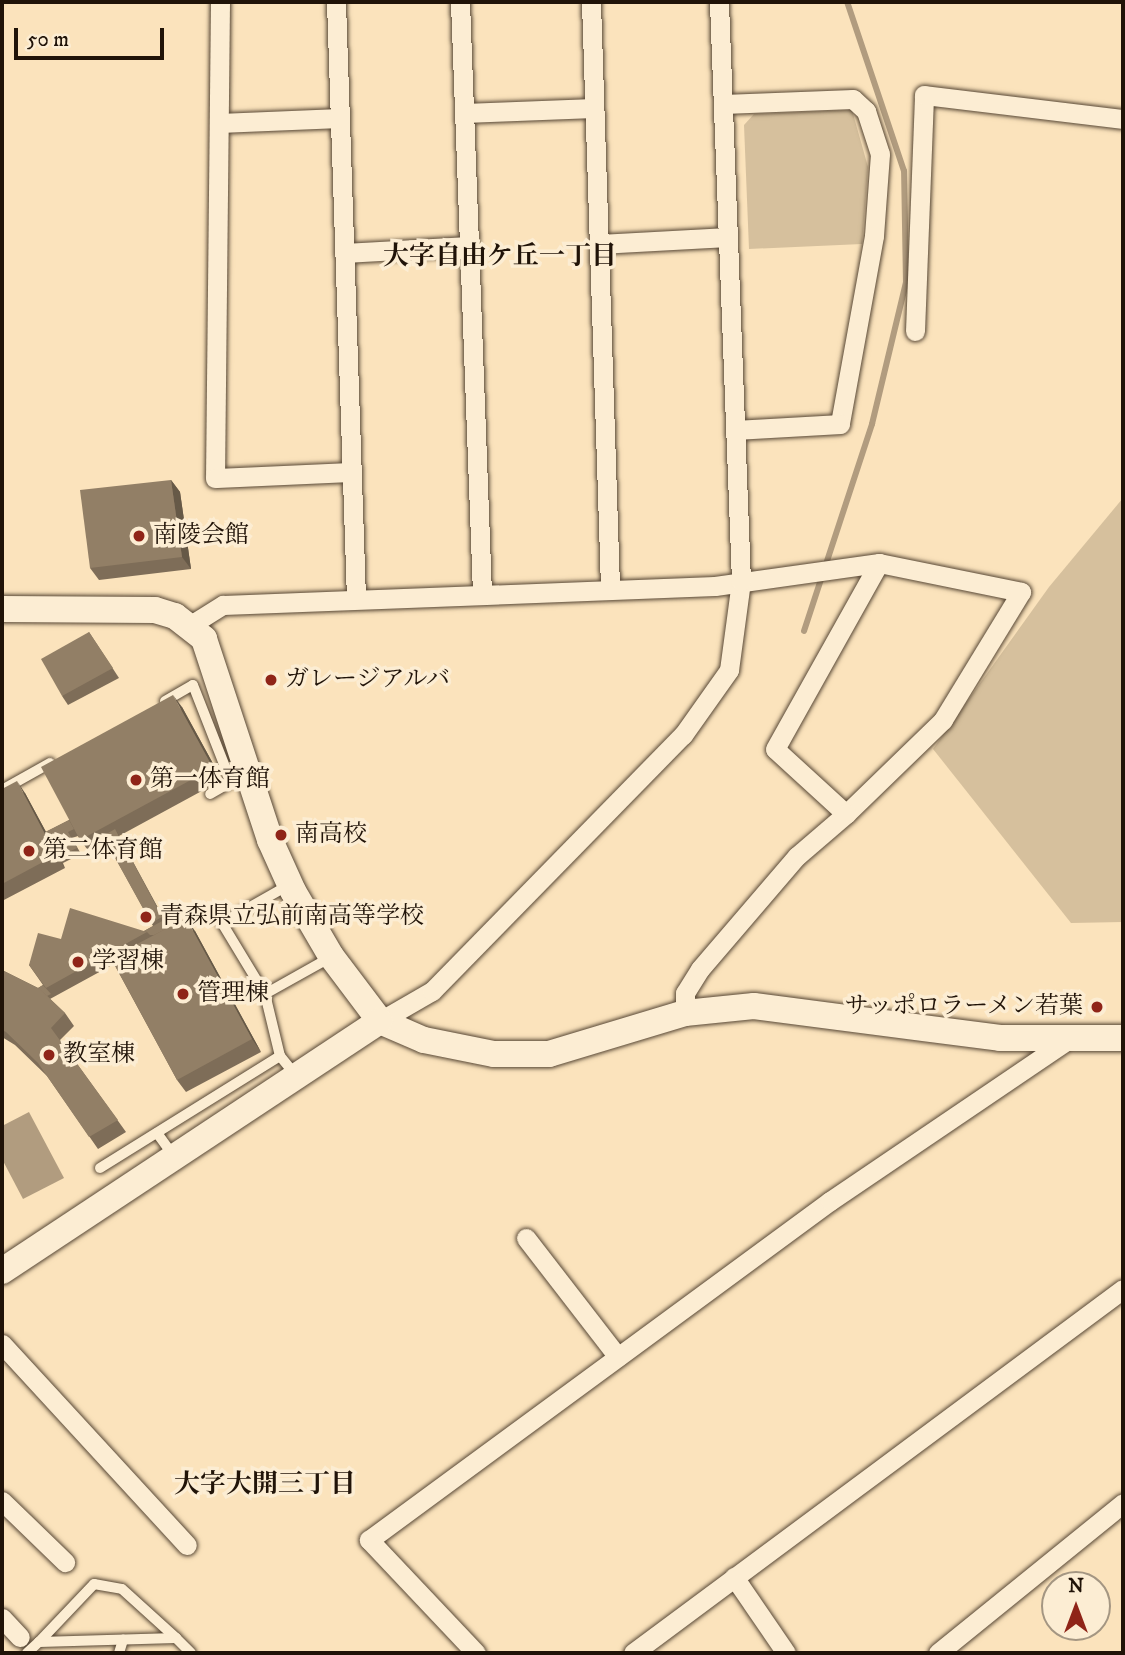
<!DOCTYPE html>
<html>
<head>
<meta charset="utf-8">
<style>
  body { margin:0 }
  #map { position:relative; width:1125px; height:1655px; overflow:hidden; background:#fbe3bc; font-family:"IM FELL DW Pica","Noto Serif JP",serif }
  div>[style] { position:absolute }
  .green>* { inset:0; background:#d6c09d }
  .water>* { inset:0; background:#b19c7f }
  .stream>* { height:6px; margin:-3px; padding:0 3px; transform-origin:3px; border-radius:3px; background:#b19c7f }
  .roads { filter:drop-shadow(0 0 2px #574735) drop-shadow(0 0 2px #574735) }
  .lane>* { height:10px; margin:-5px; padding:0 5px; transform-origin:5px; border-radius:5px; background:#fcedd3 }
  .street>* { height:19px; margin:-9.5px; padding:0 9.5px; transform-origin:9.5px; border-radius:9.5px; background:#fcedd3 }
  .secondary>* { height:26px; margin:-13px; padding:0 13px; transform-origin:13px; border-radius:13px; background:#fcedd3 }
  .wall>* { inset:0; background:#7e6d58 }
  .shaded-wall>* { inset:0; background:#665947 }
  .building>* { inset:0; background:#927f66 }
  .dots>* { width:19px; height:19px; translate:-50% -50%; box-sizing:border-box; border:4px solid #fcedd3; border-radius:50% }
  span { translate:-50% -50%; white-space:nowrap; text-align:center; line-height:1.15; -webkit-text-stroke:7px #fcedd3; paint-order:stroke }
  .poi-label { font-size:24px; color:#201308 }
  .left { translate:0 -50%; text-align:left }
  .right { translate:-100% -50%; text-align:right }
  .neighbourhood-label { font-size:26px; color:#201308; font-weight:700 }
  .frame { position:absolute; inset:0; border:4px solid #201308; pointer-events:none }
  .north { position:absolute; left:1041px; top:1571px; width:70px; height:70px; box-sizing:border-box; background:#fcedd3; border:2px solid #a49682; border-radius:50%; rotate:0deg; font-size:19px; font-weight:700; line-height:28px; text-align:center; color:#201308 }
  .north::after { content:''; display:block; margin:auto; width:24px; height:32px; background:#8f2418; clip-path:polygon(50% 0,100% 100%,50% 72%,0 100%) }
  .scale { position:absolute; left:14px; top:28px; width:150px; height:32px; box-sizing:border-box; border:4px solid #201308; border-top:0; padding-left:9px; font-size:21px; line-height:24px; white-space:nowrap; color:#201308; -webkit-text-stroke:5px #fcedd3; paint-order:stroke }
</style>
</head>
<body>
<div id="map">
  <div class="green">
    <div style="clip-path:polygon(852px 110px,868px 167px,862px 244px,749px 249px,744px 125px,754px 114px)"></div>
    <div style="clip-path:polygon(1123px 498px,1123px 922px,1071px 923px,933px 749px,1049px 587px)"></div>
  </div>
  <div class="water">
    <div style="clip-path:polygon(29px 1112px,64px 1178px,23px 1199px,2px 1159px,2px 1126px)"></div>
  </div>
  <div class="stream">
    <div style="left:804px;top:631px;width:218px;rotate:-71.8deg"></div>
    <div style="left:872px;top:424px;width:146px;rotate:-76.5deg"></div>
    <div style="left:906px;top:282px;width:111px;rotate:-91deg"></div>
    <div style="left:904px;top:171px;width:178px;rotate:-108.6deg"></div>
  </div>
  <div class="roads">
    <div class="lane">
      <div style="left:165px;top:701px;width:32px;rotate:-30deg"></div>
      <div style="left:193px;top:685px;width:104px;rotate:68.6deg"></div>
      <div style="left:231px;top:782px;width:24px;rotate:150deg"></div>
      <div style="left:2px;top:790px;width:55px;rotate:-29.4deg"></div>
      <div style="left:287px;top:886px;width:75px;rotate:150.4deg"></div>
      <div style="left:222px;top:923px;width:83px;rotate:58.8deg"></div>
      <div style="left:265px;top:994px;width:64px;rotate:76.4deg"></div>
      <div style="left:280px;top:1056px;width:26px;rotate:51deg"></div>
      <div style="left:265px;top:994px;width:76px;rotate:-29.3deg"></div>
      <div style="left:157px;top:1133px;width:27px;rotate:54deg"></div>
      <div style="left:100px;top:1168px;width:212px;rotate:-31.9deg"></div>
      <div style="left:39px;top:1642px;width:80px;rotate:-46.5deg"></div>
      <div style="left:94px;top:1584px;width:28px;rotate:10deg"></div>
      <div style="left:122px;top:1589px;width:73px;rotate:42.2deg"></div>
      <div style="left:27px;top:1653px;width:16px;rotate:-43deg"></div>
      <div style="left:39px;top:1642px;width:137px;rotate:-1.7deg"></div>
      <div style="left:176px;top:1638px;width:21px;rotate:45deg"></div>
      <div style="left:119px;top:1653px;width:14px;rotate:-73deg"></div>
    </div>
    <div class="street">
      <div style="left:220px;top:2px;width:476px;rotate:90.6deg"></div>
      <div style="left:215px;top:478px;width:137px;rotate:-2.5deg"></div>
      <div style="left:336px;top:2px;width:597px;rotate:88.08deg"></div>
      <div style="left:460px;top:2px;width:591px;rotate:87.87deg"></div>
      <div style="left:591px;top:2px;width:584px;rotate:88.14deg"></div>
      <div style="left:723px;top:104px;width:130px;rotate:-2.2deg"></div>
      <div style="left:853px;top:99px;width:18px;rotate:43deg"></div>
      <div style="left:866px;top:111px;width:45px;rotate:72deg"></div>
      <div style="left:880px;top:154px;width:82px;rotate:94.2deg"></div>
      <div style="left:874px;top:236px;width:191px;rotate:100.3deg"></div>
      <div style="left:840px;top:424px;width:105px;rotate:176.7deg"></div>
      <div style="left:464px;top:113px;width:130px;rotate:-2.2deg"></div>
      <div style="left:219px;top:123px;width:121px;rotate:-2.4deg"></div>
      <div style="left:599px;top:244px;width:129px;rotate:-3.1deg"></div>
      <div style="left:344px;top:253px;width:125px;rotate:-3.2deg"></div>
      <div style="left:915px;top:331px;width:236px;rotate:-87.8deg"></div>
      <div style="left:924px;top:95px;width:200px;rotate:6.9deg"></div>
      <div style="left:189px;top:626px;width:40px;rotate:-32deg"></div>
      <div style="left:223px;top:605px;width:492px;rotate:-2.2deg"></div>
      <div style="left:715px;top:586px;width:166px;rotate:-8deg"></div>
      <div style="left:879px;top:563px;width:145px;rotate:11.5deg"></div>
      <div style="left:1021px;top:592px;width:150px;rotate:121.4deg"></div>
      <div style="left:943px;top:720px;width:135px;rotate:135.9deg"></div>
      <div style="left:846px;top:814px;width:96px;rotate:-137.5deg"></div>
      <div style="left:775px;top:749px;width:213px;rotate:-60.8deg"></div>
      <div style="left:685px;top:1013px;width:20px;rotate:-90deg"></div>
      <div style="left:685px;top:993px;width:28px;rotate:-58deg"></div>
      <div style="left:700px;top:969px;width:149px;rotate:-49.4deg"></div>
      <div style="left:797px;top:856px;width:65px;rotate:-40.6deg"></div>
      <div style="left:380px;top:1021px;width:60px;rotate:-30deg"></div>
      <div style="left:432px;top:991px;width:359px;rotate:-45.6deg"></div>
      <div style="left:683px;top:735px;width:80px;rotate:-54.7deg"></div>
      <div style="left:729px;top:670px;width:90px;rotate:-82.3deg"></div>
      <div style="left:741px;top:581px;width:579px;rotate:-92.18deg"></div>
      <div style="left:526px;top:1238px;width:150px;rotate:52.3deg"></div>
      <div style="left:2px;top:1344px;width:273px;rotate:47.4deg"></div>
      <div style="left:2px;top:1501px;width:88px;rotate:44.1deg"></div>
      <div style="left:734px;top:1577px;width:92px;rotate:55.6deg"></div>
      <div style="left:2px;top:1618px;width:26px;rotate:47deg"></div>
      <div style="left:476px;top:1653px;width:156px;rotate:-133.4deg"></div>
      <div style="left:369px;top:1540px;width:572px;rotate:-36.33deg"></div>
      <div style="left:830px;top:1201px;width:284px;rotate:-34.1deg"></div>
      <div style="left:633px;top:1653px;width:610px;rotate:-36.61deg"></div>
      <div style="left:938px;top:1653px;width:238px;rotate:-39deg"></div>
    </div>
    <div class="secondary">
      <div style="left:2px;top:609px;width:153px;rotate:0.4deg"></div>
      <div style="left:155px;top:610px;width:21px;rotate:17deg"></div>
      <div style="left:175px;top:616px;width:37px;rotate:38deg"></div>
      <div style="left:204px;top:639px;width:212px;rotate:71.8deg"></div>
      <div style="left:270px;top:840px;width:56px;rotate:65.7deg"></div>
      <div style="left:293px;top:891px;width:75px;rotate:59.7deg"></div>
      <div style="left:331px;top:956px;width:81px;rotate:53deg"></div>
      <div style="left:380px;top:1021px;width:48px;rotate:23.4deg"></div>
      <div style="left:424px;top:1040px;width:71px;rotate:11.3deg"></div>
      <div style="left:494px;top:1054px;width:55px"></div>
      <div style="left:549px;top:1054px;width:142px;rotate:-16.8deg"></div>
      <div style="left:685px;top:1013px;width:69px;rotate:-5.8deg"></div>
      <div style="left:754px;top:1006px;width:248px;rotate:7.4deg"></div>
      <div style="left:1000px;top:1038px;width:123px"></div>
      <div style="left:2px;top:1271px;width:453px;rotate:-33.5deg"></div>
    </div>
  </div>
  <div class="wall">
    <div style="clip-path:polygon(171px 480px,180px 492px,191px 569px,99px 580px,90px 568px)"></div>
    <div style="clip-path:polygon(89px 632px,119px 678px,68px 705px,62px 696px)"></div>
    <div style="clip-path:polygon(182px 707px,222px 780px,119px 836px,168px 928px,195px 931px,261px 1052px,186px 1092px,177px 1080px,114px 964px,50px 999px,65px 1013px,74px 1026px,60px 1040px,126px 1132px,98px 1149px,47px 1076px,15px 1045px,2px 1037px,2px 970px,38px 988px,43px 985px,29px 965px,61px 939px,144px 931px,153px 926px,107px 843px,89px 852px,78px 836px,72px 838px,81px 854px,63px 863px,65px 868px,2px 901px,2px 789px,25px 793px,46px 832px,69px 820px)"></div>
  </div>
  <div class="shaded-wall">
    <div style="clip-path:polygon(171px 480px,180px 492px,191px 569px,182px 557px)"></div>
    <div style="clip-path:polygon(173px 695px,182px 707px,222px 780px,213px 768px)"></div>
    <div style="clip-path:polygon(17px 781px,25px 793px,59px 856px,58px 857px,65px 868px,56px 855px)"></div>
    <div style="clip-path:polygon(115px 829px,119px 836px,176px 941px,162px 917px)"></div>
    <div style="clip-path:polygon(186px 918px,195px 931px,261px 1052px,252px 1039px)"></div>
  </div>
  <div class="building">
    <div style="clip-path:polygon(171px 480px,182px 557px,90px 568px,80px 490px)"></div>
    <div style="clip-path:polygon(89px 632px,113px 668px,62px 696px,41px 659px)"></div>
    <div style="clip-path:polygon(173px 695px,213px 768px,80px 840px,41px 767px)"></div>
    <div style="clip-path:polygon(17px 781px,56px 855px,2px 884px,2px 789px)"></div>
    <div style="clip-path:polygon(69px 820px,74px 829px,68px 832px,77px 848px,58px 857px,45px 832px)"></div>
    <div style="clip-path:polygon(115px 829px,162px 917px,151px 923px,103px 836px)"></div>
    <div style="clip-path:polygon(70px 908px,147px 932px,46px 988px,29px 965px,38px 933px,61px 939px)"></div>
    <div style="clip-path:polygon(186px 918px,252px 1039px,177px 1080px,111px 958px)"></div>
    <div style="clip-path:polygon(164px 920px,168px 928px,154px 935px,150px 935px,147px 932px,144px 931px)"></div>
    <div style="clip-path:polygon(2px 970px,40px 989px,65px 1013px,51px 1028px,118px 1120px,89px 1137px,38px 1063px,6px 1032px,2px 1030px)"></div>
    <div style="clip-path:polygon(43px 985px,51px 994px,47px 996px,38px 988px)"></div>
  </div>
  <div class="dots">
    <div style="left:139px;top:536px;background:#8f2418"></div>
    <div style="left:271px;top:680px;background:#8f2418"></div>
    <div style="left:136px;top:780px;background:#8f2418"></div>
    <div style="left:281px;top:835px;background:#8f2418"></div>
    <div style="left:29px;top:851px;background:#8f2418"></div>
    <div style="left:146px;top:917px;background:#8f2418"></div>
    <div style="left:78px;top:962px;background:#8f2418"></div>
    <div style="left:183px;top:994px;background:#8f2418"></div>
    <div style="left:1097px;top:1007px;background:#8f2418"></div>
    <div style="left:49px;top:1055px;background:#8f2418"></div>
  </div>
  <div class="poi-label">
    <span class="left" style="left:153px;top:536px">南陵会館</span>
    <span class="left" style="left:285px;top:680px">ガレージアルバ</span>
    <span class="left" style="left:150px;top:780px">第一体育館</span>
    <span class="left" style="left:295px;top:835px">南高校</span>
    <span class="left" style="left:43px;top:851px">第二体育館</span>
    <span class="left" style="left:160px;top:917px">青森県立弘前南高等学校</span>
    <span class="left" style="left:92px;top:962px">学習棟</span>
    <span class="left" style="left:197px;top:994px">管理棟</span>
    <span class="right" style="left:1083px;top:1007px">サッポロラーメン若葉</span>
    <span class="left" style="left:63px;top:1055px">教室棟</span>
  </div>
  <div class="neighbourhood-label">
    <span style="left:500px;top:257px">大字自由ケ丘一丁目</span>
    <span style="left:265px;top:1485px">大字大開三丁目</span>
  </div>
  <div class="frame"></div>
  <div class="north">N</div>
  <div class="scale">50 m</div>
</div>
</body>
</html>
